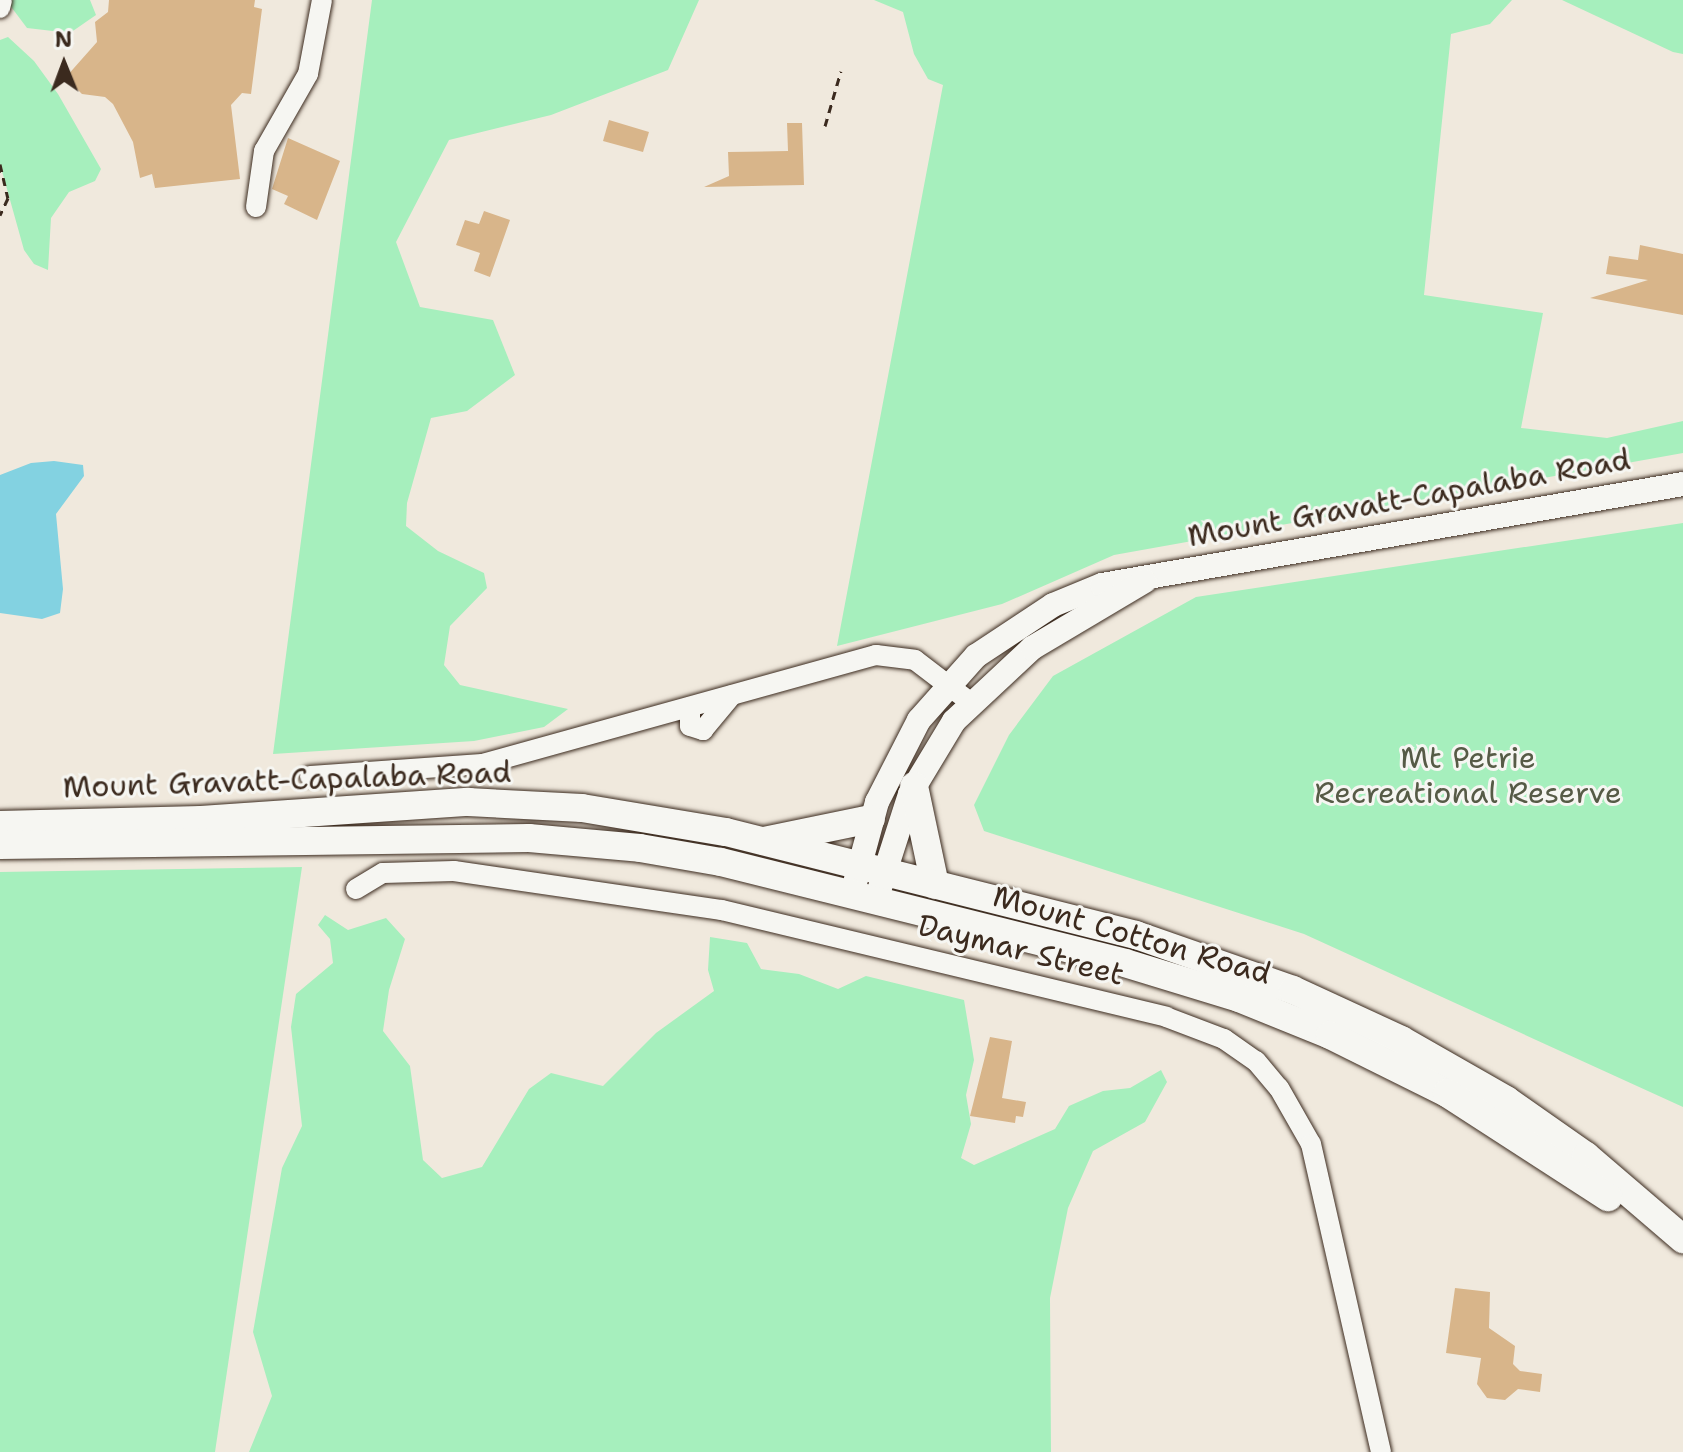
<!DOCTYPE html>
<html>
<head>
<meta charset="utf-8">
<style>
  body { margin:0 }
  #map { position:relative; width:1683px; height:1452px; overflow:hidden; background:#f0e9dd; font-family:"Shantell Sans",sans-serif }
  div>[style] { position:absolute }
  .green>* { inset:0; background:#a6efbd }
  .water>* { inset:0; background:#83d2e1 }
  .building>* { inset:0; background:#d8b58a }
  .path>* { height:3px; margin-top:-1.5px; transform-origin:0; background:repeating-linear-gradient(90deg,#3b2a1e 0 8px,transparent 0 14px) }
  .roads { filter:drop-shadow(0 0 2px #3b2a1e) drop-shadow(0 0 2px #3b2a1e) }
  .minor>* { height:20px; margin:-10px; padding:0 10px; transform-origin:10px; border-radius:10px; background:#f6f6f2 }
  .major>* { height:24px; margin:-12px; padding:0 12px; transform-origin:12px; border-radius:12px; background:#f6f6f2 }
  .highway>* { height:28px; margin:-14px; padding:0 14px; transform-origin:14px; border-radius:14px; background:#f6f6f2 }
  span { translate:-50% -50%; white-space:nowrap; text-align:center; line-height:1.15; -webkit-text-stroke:6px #f6f6f2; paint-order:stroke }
  .street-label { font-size:30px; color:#3b2a1e }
  .park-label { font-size:30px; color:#565b46 }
  .north { position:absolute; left:24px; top:24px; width:80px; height:80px; -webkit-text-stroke:6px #f6f6f2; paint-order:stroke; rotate:359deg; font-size:22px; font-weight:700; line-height:32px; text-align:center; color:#3b2a1e }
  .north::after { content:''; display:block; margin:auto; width:28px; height:36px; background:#3b2a1e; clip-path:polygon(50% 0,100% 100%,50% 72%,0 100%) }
</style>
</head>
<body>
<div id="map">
  <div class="green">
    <div style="clip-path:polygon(6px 0,90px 0,96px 15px,70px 33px,27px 28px)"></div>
    <div style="clip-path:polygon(372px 0,699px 0,668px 70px,551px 115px,449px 140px,396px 242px,420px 307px,493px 320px,515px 375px,467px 411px,431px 418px,407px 503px,406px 526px,438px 551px,484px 573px,487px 588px,450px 626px,444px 665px,460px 685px,568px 709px,544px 727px,474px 741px,273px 754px)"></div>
    <div style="clip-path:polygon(874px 0,1512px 0,1490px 24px,1451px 34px,1424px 295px,1543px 313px,1521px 428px,1607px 438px,1683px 421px,1683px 453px,1114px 555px,1002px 604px,837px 646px,943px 85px,928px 79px,914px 54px,903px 12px)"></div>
    <div style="clip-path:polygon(1562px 0,1683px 0,1683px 54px,1673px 52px)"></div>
    <div style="clip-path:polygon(8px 37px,34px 61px,58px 94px,101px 169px,95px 181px,69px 192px,51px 218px,48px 270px,34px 264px,24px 250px,0 164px,0 40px)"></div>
    <div style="clip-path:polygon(1683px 523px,1683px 1107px,1304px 934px,984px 831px,974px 805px,1009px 735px,1053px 676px,1196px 597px)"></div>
    <div style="clip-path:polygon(302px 867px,215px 1452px,0 1452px,0 872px)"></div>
    <div style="clip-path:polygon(325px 915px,348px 930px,386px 918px,405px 939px,389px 990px,383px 1031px,410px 1066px,423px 1160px,442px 1178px,482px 1167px,529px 1089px,551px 1073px,603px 1086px,656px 1033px,714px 991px,708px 970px,710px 937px,747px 943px,761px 969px,799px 974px,838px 989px,866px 976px,964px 1000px,974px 1060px,966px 1095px,971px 1124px,961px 1158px,974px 1165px,1055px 1129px,1069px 1106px,1103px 1091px,1130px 1088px,1161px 1070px,1167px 1082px,1145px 1122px,1093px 1151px,1068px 1208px,1050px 1298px,1051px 1452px,249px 1452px,272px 1396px,253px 1332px,282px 1168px,302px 1126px,291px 1027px,296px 994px,333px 963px,330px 939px,318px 925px)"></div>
  </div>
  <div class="water">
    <div style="clip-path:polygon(54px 461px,83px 465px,84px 476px,56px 514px,63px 589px,60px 613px,42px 619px,0 613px,0 475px,31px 463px)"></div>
  </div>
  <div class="building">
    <div style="clip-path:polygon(109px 0,255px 0,254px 7px,262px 9px,251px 94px,242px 93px,231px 105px,240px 179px,155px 188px,152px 174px,140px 178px,133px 142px,113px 104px,105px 97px,82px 94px,69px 81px,66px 77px,97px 42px,95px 22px,108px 12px)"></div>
    <div style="clip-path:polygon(609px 120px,649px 132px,643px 152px,603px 141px)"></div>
    <div style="clip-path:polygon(787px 123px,802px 123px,804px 185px,704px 187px,729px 176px,728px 152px,788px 151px)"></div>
    <div style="clip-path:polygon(288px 138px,340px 161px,317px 220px,284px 204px,288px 196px,272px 189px)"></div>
    <div style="clip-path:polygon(484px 211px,510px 220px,490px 277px,474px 271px,480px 253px,456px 245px,465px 220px,479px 224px)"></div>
    <div style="clip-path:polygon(1640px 245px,1683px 254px,1683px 315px,1590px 298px,1648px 280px,1606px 274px,1609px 256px,1638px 260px)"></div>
    <div style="clip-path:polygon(990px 1037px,1012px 1041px,1002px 1098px,1026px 1102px,1023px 1117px,1016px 1116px,1015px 1123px,970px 1116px)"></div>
    <div style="clip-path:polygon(1455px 1288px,1490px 1292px,1489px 1328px,1515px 1346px,1513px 1364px,1520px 1371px,1542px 1374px,1540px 1392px,1518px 1389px,1505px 1400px,1487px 1398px,1477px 1384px,1481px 1358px,1446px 1353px)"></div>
  </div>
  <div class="path">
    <div style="left:825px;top:126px;width:57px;rotate:-73.8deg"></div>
    <div style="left:0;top:164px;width:35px;rotate:77deg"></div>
    <div style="left:8px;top:198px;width:19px;rotate:115deg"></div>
  </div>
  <div class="roads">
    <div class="minor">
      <div style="left:0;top:8px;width:8px;rotate:-76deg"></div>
      <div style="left:256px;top:207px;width:57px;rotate:-81.9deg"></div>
      <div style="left:264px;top:151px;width:89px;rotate:-60.3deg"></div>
      <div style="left:308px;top:74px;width:75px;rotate:-79.3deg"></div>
      <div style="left:690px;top:707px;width:19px;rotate:90deg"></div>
      <div style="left:690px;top:726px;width:14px;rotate:17deg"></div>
      <div style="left:703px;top:730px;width:45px;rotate:-50.4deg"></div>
      <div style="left:310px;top:776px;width:173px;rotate:-4deg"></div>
      <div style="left:483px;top:764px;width:408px;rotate:-15.5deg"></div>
      <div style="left:876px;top:655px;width:39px;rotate:7deg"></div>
      <div style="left:915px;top:660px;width:69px;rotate:37.4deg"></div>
      <div style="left:356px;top:889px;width:31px;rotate:-31deg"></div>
      <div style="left:383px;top:873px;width:71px;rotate:-1.6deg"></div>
      <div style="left:454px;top:871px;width:271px;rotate:8.3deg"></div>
      <div style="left:722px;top:910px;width:457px;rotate:13.5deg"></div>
      <div style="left:1166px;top:1017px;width:62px;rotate:20.8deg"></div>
      <div style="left:1224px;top:1039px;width:39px;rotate:35deg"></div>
      <div style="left:1256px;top:1061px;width:35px;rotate:50deg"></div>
      <div style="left:1279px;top:1088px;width:64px;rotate:60.3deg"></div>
      <div style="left:1311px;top:1144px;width:316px;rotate:77.2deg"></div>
    </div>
    <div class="major">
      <div style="left:855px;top:883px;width:84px;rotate:-74.8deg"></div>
      <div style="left:877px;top:802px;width:92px;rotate:-62.9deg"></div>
      <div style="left:919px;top:720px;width:86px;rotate:-48.3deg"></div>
      <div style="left:976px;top:656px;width:92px;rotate:-33.5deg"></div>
      <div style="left:1053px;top:605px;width:53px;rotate:-22.2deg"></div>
      <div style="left:1102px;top:585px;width:590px;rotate:-9.86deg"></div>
      <div style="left:876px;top:900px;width:111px;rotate:-72.2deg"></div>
      <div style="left:910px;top:794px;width:85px;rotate:-58.9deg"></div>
      <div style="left:954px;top:721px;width:107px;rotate:-43.1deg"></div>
      <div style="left:1032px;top:648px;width:131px;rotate:-30.7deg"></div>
    </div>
    <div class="highway">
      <div style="left:914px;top:786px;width:101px;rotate:78deg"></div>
      <div style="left:0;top:825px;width:201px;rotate:-1.4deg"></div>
      <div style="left:201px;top:820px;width:268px;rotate:-3.9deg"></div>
      <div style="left:468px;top:802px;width:114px;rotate:3deg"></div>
      <div style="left:582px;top:808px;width:146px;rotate:9.5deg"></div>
      <div style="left:726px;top:832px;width:423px;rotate:14.1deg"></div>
      <div style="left:1136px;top:935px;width:166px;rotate:19.3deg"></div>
      <div style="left:1293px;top:990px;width:119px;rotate:24.8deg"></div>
      <div style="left:1401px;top:1040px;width:121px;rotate:29.7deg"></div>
      <div style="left:1506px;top:1100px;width:98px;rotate:35deg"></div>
      <div style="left:1586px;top:1156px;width:128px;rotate:40.6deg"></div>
      <div style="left:764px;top:841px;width:109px;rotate:-11.6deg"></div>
      <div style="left:0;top:845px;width:529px;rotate:-0.76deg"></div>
      <div style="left:529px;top:838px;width:111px;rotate:5.1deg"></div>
      <div style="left:640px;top:848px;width:82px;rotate:9.8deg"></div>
      <div style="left:721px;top:862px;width:416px;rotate:14deg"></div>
      <div style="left:1125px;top:963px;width:119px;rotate:17.1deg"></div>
      <div style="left:1239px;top:998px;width:98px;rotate:22.1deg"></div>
      <div style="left:1330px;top:1035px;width:131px;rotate:26.4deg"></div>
      <div style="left:1447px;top:1093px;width:192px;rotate:32.9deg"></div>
    </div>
  </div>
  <div class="street-label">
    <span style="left:1409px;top:498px;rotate:-10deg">Mount Gravatt-Capalaba Road</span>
    <span style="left:287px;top:780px;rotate:-2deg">Mount Gravatt-Capalaba Road</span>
    <span style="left:1132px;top:935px;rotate:16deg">Mount Cotton Road</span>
    <span style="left:1021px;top:950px;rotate:14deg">Daymar Street</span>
  </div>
  <div class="park-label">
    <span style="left:1468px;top:775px">Mt Petrie<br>Recreational Reserve</span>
  </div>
  <div class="north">N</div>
</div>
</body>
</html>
